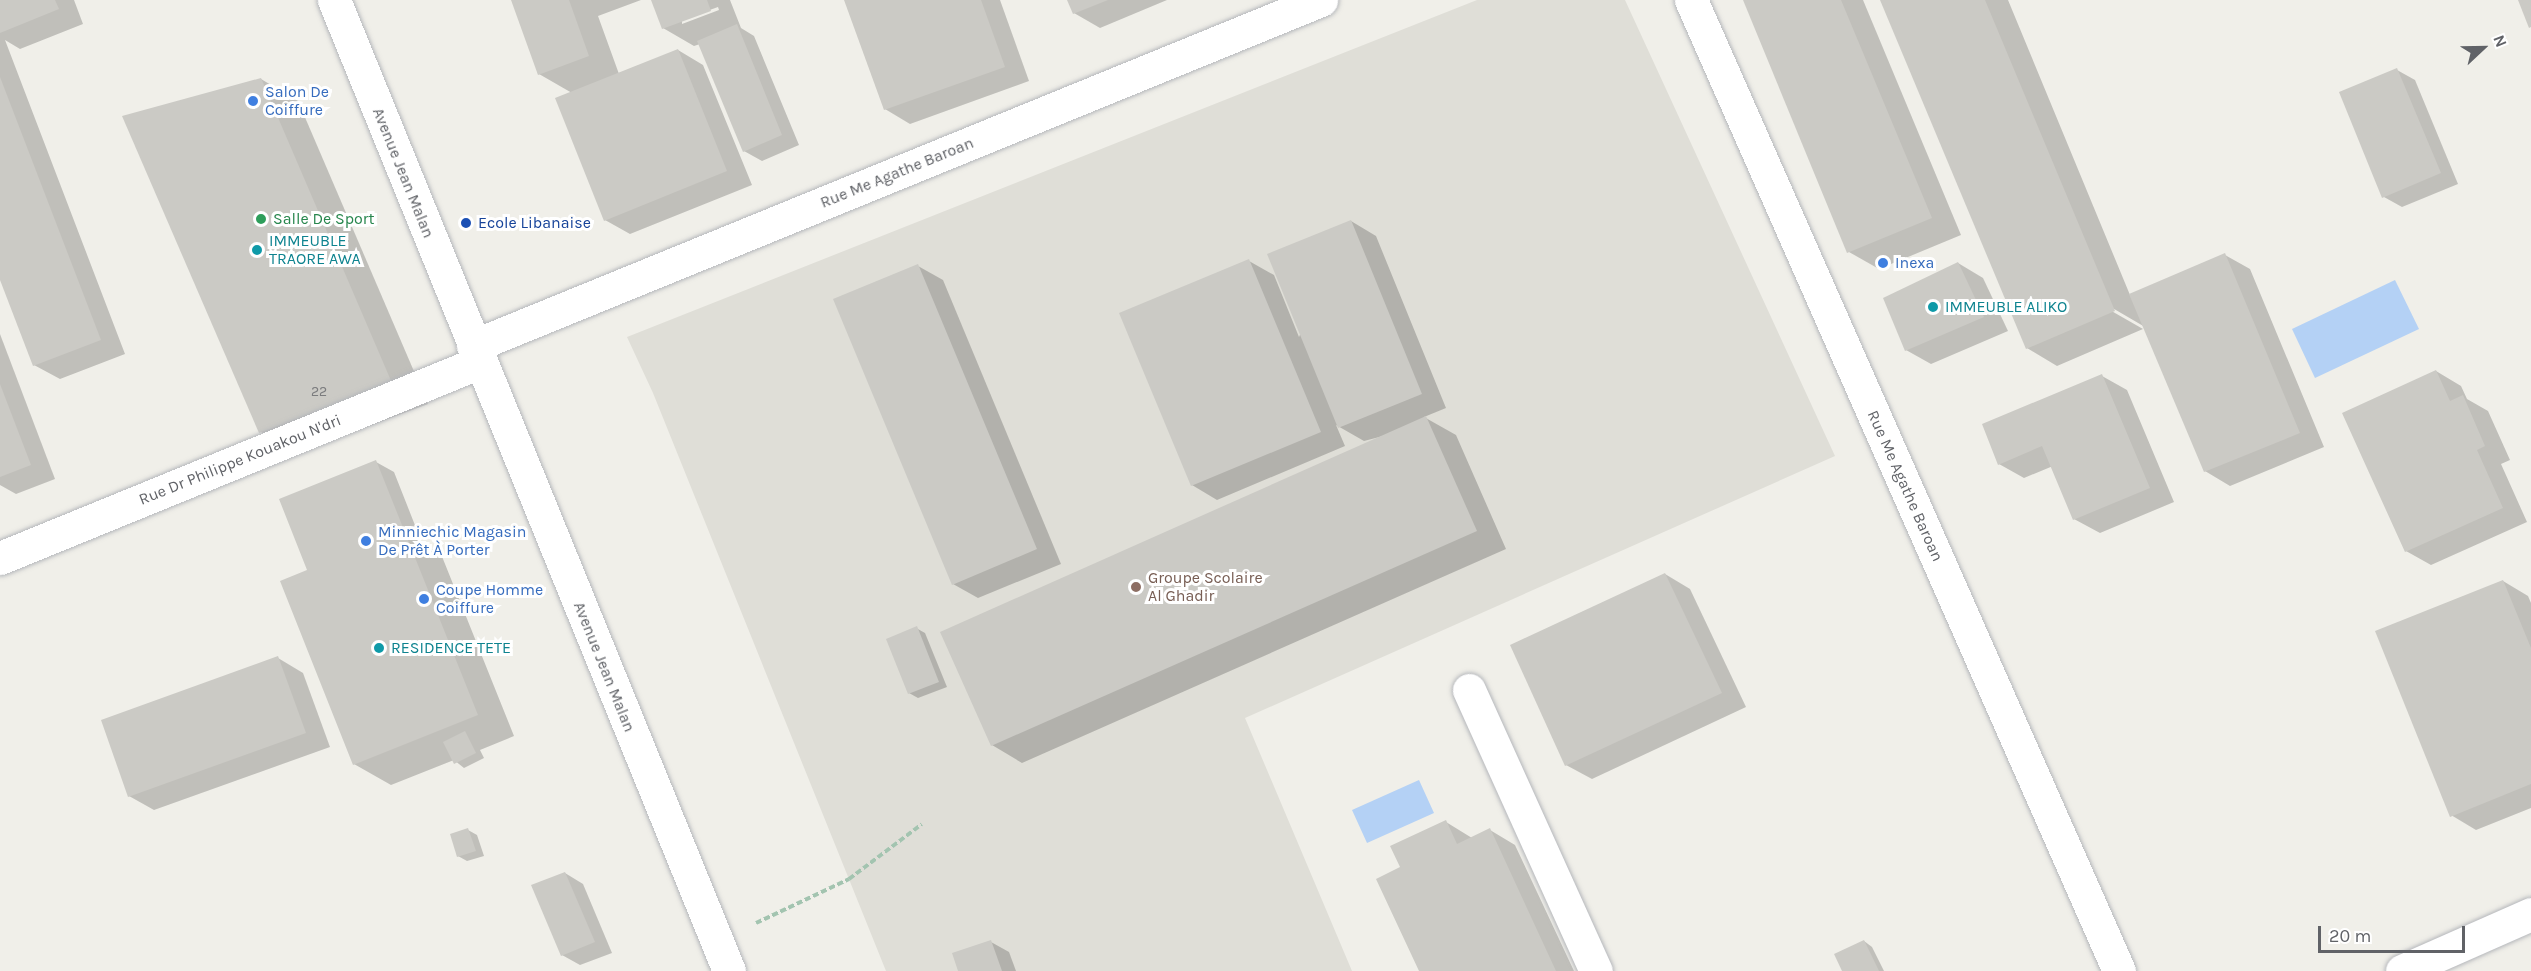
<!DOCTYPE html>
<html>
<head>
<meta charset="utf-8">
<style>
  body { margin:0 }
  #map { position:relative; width:2531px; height:971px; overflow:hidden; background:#f0efe9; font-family:Karla,sans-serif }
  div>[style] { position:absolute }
  .education>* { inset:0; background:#dfded7 }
  .water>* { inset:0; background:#b4d1f5 }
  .shadow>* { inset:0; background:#0003 }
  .building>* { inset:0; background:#cbcac5 }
  .path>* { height:4px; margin-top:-2px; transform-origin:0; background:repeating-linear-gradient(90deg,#a3c4b0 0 6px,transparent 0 9px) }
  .roads { filter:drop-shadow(0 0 2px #b5b7bb) drop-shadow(0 0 2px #b5b7bb) }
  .street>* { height:33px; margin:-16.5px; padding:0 16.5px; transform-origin:16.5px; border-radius:16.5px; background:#fff }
  .secondary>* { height:33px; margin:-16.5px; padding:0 16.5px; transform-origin:16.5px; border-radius:16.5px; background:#fff }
  .dots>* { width:16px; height:16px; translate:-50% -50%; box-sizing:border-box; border:3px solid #fff; border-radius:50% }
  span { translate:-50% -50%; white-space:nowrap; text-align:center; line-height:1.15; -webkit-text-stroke:6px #fff; paint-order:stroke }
  .number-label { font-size:14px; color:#7b7c7e }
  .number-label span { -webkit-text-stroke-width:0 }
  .shop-label { font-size:16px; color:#366cbe }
  .left { translate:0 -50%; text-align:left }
  .street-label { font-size:16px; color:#606267 }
  .leisure-label { font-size:16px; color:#27864d }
  .transit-label { font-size:16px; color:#164399 }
  .culture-label { font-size:16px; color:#0d838f }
  .education-label { font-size:16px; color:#785e54 }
  .north { position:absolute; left:2453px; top:18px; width:60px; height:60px; -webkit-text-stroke:4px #fff; paint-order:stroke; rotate:68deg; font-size:16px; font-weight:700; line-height:24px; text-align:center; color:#606267 }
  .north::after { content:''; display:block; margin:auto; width:21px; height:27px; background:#606267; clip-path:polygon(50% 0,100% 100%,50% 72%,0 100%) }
  .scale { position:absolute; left:2318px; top:926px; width:147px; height:27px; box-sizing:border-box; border:3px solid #606267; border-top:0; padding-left:8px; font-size:18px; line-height:21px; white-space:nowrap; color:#606267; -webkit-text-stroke:4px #fff; paint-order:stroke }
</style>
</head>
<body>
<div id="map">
  <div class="education">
    <div style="clip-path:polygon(1477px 0,1625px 0,1835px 456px,1245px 718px,1352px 971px,886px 971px,653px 393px,627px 337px)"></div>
  </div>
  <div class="water">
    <div style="clip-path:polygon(2395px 280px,2419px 329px,2315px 378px,2292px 329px)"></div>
    <div style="clip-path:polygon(1419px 780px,1434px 813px,1367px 843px,1352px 810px)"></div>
  </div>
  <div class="shadow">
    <div style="clip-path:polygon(0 0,74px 0,83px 24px,20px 49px,5px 40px,125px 354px,60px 379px,34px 365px,0 276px)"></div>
    <div style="clip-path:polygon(512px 0,641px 0,598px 16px,619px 74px,678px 50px,703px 65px,752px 185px,630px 234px,605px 220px,572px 93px,539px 74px)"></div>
    <div style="clip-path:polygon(evenodd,653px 0,730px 0,741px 28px,754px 36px,799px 145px,762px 161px,744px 151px,700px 44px,694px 46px,663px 28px,653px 0,718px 7px,719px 10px,682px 24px,682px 20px,718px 7px)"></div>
    <div style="clip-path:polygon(845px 0,1000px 0,1029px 81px,910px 124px,885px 109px)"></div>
    <div style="clip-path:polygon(1069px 0,1167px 0,1100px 28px,1074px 13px)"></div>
    <div style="clip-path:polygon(1744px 0,1863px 0,1961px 235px,1879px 269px,1849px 252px)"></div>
    <div style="clip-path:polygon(1882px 0,2008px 0,2130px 295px,2225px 255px,2250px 269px,2324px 447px,2230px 486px,2205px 471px,2145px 327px,2109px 306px,2108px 309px,2143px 329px,2057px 366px,2027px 348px)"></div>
    <div style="clip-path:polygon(2397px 70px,2415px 80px,2458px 184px,2402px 207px,2384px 197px)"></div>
    <div style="clip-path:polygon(261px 79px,298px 101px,428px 404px,297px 453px,261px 432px)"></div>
    <div style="clip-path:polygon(1351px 221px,1376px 236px,1446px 408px,1424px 417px,1456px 435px,1506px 549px,1022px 763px,992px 745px,1387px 435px,1364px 441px,1336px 425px,1345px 446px,1217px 500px,1192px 485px,1249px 261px,1274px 275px,1299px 337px)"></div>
    <div style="clip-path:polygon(1958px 263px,1983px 278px,2008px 331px,1931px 364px,1906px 350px)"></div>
    <div style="clip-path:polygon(918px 266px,943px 280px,1061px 564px,978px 598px,953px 584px)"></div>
    <div style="clip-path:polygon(0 334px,55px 479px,16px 494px,0 485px)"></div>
    <div style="clip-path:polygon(2436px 371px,2461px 386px,2467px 399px,2488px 411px,2510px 460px,2501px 464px,2527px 522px,2431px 565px,2406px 551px)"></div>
    <div style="clip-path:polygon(2102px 376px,2127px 390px,2174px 502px,2100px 533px,2074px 519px,2053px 466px,2024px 478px,1999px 464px)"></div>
    <div style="clip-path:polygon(376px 462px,394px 472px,422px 543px,441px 554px,514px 736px,480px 750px,484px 758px,464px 768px,454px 760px,391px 785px,354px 764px,310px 570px)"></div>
    <div style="clip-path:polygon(1665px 574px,1690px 589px,1746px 707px,1592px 779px,1566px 765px)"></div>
    <div style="clip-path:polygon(2503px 581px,2528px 596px,2531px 603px,2531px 808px,2476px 830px,2451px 815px)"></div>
    <div style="clip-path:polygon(916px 628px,925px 633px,947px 687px,918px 698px,909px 693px)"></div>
    <div style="clip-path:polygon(278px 658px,303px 673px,330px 747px,154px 810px,129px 796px)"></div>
    <div style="clip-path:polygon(1446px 822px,1472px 838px,1490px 830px,1515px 845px,1574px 971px,1421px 971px,1402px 868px)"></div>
    <div style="clip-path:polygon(468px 830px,477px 835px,484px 856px,467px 861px,458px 856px)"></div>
    <div style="clip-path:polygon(565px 873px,583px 884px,612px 953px,580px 965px,562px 955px)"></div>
    <div style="clip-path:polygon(1864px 941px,1872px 947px,1884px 971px,1844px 971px)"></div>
    <div style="clip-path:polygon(991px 942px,1009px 952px,1016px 971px,960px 971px)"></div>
  </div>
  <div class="building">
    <div style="clip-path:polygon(0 0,55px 0,59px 9px,0 33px)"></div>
    <div style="clip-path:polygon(511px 0,569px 0,589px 56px,538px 75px)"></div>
    <div style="clip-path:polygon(651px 0,707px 0,711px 11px,662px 29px)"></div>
    <div style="clip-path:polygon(844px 0,981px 0,1005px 67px,884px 110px)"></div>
    <div style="clip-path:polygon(1067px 0,1108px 0,1073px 14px)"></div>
    <div style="clip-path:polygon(1743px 0,1841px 0,1932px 218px,1847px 253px)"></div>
    <div style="clip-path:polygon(1880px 0,1985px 0,2115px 311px,2026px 349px)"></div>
    <div style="clip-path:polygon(2518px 0,2531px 0,2531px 27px,2529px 28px)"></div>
    <div style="clip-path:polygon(737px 24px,782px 135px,743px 152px,697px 41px)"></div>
    <div style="clip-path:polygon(678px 49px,727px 171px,604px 221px,555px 98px)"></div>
    <div style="clip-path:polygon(2397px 68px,2441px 173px,2382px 198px,2339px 92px)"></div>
    <div style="clip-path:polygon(0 77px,101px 340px,33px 366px,0 280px)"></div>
    <div style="clip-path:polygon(261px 78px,392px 383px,259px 433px,122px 116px)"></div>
    <div style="clip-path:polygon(1351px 220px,1422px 394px,1338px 428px,1267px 254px)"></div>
    <div style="clip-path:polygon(2225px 253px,2300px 433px,2204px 472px,2129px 294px)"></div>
    <div style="clip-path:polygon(1249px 259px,1321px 432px,1191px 486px,1119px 313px)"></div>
    <div style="clip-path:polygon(1958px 262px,1984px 317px,1905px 351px,1883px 298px)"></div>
    <div style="clip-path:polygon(918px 264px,1037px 549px,952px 585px,833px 299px)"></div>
    <div style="clip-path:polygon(2436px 370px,2450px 401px,2463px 395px,2485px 446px,2477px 450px,2503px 508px,2405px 552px,2342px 413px)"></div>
    <div style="clip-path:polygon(2102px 374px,2150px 488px,2073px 520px,2042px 446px,1998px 465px,1982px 424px)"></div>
    <div style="clip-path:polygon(0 384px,31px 465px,0 477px)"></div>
    <div style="clip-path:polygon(1426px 416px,1477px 531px,991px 746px,940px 632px)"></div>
    <div style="clip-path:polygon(376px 460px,478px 715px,353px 765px,280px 581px,307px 570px,279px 499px)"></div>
    <div style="clip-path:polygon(1665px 573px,1722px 693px,1565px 766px,1510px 645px)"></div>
    <div style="clip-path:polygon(2503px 580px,2531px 648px,2531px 784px,2450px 817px,2375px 631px)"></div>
    <div style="clip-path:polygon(917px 626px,939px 682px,908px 694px,886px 639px)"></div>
    <div style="clip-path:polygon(278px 656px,306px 733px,128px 797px,101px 720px)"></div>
    <div style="clip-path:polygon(465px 731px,476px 753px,454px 764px,443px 742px)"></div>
    <div style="clip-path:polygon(1446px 820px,1457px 844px,1490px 828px,1556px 971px,1419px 971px,1376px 879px,1400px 867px,1390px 846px)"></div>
    <div style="clip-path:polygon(468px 828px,476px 851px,457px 857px,450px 834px)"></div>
    <div style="clip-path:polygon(565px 872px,595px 942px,561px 956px,531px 885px)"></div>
    <div style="clip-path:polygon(991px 940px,1002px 971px,958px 971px,952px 953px)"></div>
    <div style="clip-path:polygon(1864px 940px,1879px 971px,1842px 971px,1834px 954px)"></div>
  </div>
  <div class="path">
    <div style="left:756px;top:923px;width:103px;rotate:-25.3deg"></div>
    <div style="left:849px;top:879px;width:91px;rotate:-37deg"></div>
  </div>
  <div class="roads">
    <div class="street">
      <div style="left:1691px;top:0;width:1061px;rotate:66.21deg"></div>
      <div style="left:473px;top:346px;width:916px;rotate:-22.2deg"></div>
      <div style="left:0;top:558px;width:518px;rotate:-22.21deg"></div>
      <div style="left:1469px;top:690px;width:308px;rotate:65.7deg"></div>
      <div style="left:2402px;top:971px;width:141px;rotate:-23.8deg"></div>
    </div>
    <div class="secondary">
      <div style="left:334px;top:0;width:1048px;rotate:67.86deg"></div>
    </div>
  </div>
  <div class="dots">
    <div style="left:253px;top:101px;background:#3f7fe0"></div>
    <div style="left:261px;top:219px;background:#2e9e5b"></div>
    <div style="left:466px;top:223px;background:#1a4fb4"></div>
    <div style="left:257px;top:250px;background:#0f9aa8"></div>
    <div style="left:1883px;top:263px;background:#3f7fe0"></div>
    <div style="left:1933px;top:307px;background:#0f9aa8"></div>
    <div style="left:366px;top:541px;background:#3f7fe0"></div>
    <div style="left:1136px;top:587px;background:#8d6e63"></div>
    <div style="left:424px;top:599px;background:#3f7fe0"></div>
    <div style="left:379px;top:648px;background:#0f9aa8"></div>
  </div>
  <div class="number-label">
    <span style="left:319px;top:392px">22</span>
  </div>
  <div class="shop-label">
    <span class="left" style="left:265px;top:101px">Salon De<br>Coiffure</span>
    <span class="left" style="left:1895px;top:263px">Inexa</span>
    <span class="left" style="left:378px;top:541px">Minniechic Magasin<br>De Prêt À Porter</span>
    <span class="left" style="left:436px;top:599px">Coupe Homme<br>Coiffure</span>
  </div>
  <div class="street-label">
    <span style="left:403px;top:173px;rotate:68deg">Avenue Jean Malan</span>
    <span style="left:897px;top:173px;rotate:-22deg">Rue Me Agathe Baroan</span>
    <span style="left:240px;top:460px;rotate:-22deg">Rue Dr Philippe Kouakou N'dri</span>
    <span style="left:1905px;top:486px;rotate:66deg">Rue Me Agathe Baroan</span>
    <span style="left:604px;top:667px;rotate:68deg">Avenue Jean Malan</span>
  </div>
  <div class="leisure-label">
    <span class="left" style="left:273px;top:219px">Salle De Sport</span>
  </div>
  <div class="transit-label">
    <span class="left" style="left:478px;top:223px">Ecole Libanaise</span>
  </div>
  <div class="culture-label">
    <span class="left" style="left:269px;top:250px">IMMEUBLE<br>TRAORE AWA</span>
    <span class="left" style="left:1945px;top:307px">IMMEUBLE ALIKO</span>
    <span class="left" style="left:391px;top:648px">RESIDENCE TETE</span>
  </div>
  <div class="education-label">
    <span class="left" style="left:1148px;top:587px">Groupe Scolaire<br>Al Ghadir</span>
  </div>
  <div class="north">N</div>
  <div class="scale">20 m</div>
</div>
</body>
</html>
